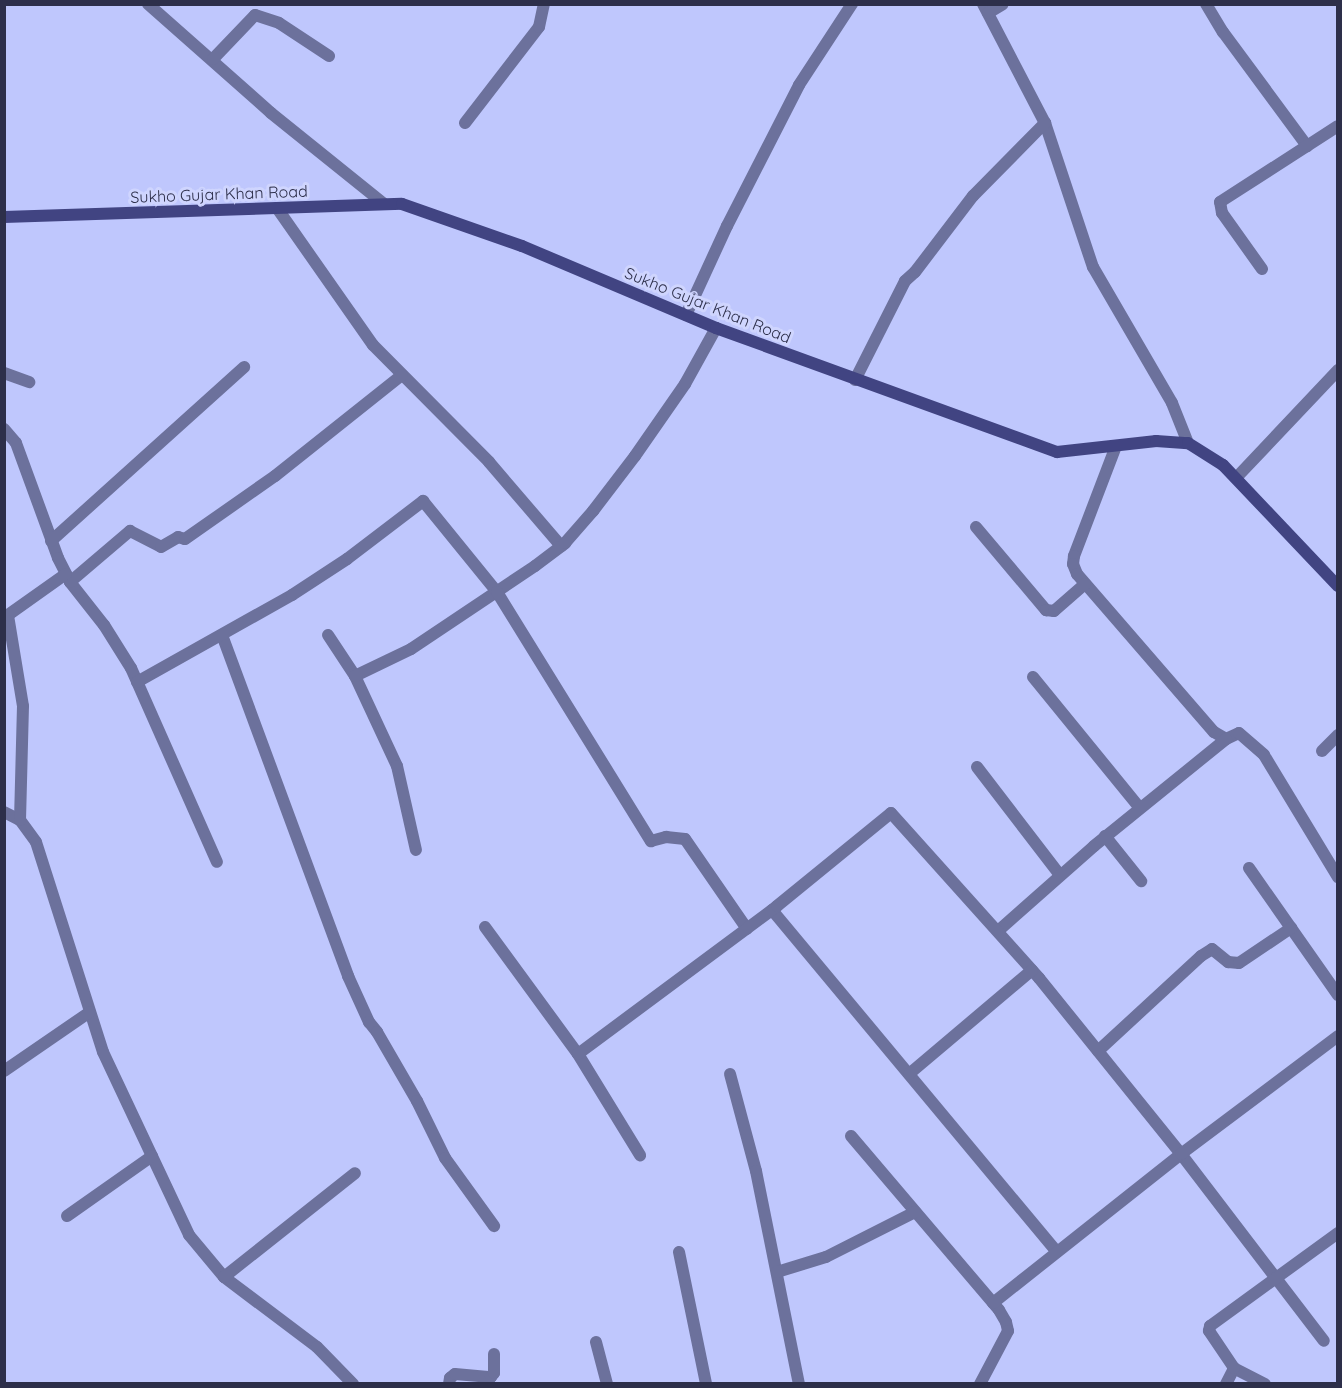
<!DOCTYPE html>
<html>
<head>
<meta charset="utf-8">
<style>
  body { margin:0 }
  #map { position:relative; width:1342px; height:1388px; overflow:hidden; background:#bfc7fd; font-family:Quicksand,sans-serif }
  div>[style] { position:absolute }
  .minor>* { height:12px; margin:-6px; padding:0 6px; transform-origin:6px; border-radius:6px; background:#6c719c }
  .secondary>* { height:12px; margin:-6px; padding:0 6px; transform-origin:6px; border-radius:6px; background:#414482 }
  span { translate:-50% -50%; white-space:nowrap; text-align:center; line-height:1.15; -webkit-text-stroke:6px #cfd5fe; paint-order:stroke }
  .street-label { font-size:16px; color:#2d2f4a }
  .frame { position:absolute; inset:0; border:6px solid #2d2f4a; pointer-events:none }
</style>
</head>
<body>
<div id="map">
  <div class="minor">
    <div style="left:148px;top:4px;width:164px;rotate:41.5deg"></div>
    <div style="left:271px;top:113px;width:145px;rotate:38.8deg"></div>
    <div style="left:983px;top:4px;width:134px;rotate:62.5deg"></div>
    <div style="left:1045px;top:123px;width:152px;rotate:71.6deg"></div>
    <div style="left:1093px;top:267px;width:157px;rotate:59.8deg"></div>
    <div style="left:1172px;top:403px;width:43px;rotate:68.2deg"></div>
    <div style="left:1206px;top:4px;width:33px;rotate:59deg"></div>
    <div style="left:1223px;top:32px;width:142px;rotate:53.6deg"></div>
    <div style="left:988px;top:13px;width:17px;rotate:-31deg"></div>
    <div style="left:213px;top:59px;width:61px;rotate:-46.3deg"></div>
    <div style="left:255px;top:15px;width:25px;rotate:18deg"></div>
    <div style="left:279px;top:23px;width:60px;rotate:33.4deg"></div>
    <div style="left:465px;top:123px;width:121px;rotate:-52.4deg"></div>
    <div style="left:539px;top:27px;width:24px;rotate:-78deg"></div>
    <div style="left:277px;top:208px;width:167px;rotate:55deg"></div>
    <div style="left:373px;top:345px;width:165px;rotate:45.2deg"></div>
    <div style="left:489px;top:462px;width:111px;rotate:49.4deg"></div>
    <div style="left:1262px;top:269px;width:69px;rotate:-125.5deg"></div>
    <div style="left:1222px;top:213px;width:11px;rotate:-100deg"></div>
    <div style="left:1220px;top:202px;width:140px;rotate:-32.8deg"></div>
    <div style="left:686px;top:315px;width:98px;rotate:-65.3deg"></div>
    <div style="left:727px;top:226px;width:158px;rotate:-62.9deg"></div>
    <div style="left:799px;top:85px;width:97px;rotate:-56.8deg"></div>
    <div style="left:4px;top:373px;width:27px;rotate:20deg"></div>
    <div style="left:855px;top:380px;width:111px;rotate:-63.2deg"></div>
    <div style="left:905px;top:281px;width:13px;rotate:-42deg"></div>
    <div style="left:915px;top:272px;width:96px;rotate:-52.7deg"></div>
    <div style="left:973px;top:196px;width:103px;rotate:-45.4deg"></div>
    <div style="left:4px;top:429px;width:18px;rotate:49deg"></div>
    <div style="left:16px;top:443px;width:122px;rotate:69.9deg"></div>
    <div style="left:58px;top:558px;width:27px;rotate:63deg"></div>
    <div style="left:70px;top:582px;width:55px;rotate:51.7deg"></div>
    <div style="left:104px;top:625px;width:51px;rotate:57.9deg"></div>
    <div style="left:131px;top:668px;width:212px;rotate:66.1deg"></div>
    <div style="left:1116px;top:446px;width:118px;rotate:110.9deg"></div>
    <div style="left:1074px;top:556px;width:8px;rotate:97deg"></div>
    <div style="left:1073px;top:564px;width:11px;rotate:68deg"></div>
    <div style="left:1077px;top:574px;width:209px;rotate:49.1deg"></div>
    <div style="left:1214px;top:732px;width:14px;rotate:30deg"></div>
    <div style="left:1226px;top:739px;width:14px;rotate:-25deg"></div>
    <div style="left:1239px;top:733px;width:33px;rotate:41deg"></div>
    <div style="left:1264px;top:755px;width:143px;rotate:58.8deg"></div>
    <div style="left:1236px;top:478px;width:149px;rotate:-46.6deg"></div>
    <div style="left:976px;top:527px;width:109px;rotate:49.9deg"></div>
    <div style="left:1046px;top:610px;width:8px;rotate:7deg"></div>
    <div style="left:1054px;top:611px;width:41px;rotate:-41.1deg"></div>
    <div style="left:51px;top:541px;width:260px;rotate:-42deg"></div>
    <div style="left:70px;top:582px;width:79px;rotate:-40.4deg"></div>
    <div style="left:130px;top:531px;width:35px;rotate:27deg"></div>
    <div style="left:161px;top:547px;width:20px;rotate:-30deg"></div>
    <div style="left:178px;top:537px;width:7px;rotate:16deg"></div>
    <div style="left:185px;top:539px;width:110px;rotate:-35deg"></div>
    <div style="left:275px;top:476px;width:162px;rotate:-38.5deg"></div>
    <div style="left:222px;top:635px;width:364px;rotate:69.7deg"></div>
    <div style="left:348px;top:976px;width:51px;rotate:65.5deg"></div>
    <div style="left:369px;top:1022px;width:13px;rotate:51deg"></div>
    <div style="left:377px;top:1032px;width:80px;rotate:59.9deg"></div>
    <div style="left:417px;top:1101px;width:64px;rotate:63.8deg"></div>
    <div style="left:445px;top:1158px;width:84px;rotate:54.2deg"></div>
    <div style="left:328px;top:635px;width:49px;rotate:56.6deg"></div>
    <div style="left:355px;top:676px;width:99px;rotate:65deg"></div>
    <div style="left:397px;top:766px;width:86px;rotate:77.3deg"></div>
    <div style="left:355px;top:676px;width:62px;rotate:-25.7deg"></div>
    <div style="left:411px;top:649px;width:149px;rotate:-33.8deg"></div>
    <div style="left:535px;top:566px;width:38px;rotate:-37deg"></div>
    <div style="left:565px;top:543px;width:43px;rotate:-48.8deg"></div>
    <div style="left:593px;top:511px;width:69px;rotate:-52.6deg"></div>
    <div style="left:635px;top:456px;width:88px;rotate:-55.2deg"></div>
    <div style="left:685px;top:384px;width:64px;rotate:-61deg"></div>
    <div style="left:1033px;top:677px;width:169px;rotate:50.8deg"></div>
    <div style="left:137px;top:682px;width:178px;rotate:-29.3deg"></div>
    <div style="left:292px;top:595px;width:66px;rotate:-33.2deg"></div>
    <div style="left:347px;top:559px;width:96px;rotate:-37.3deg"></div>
    <div style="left:423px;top:501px;width:117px;rotate:50.9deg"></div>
    <div style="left:497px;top:592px;width:293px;rotate:58.3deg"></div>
    <div style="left:651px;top:841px;width:16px;rotate:-15deg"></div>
    <div style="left:666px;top:837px;width:19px;rotate:6deg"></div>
    <div style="left:685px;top:839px;width:109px;rotate:55.4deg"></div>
    <div style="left:1322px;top:751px;width:23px;rotate:-45deg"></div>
    <div style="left:977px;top:767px;width:136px;rotate:52.5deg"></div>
    <div style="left:4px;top:812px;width:18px;rotate:27deg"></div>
    <div style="left:20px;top:820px;width:27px;rotate:54deg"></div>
    <div style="left:36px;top:842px;width:220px;rotate:72.3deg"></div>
    <div style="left:103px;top:1052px;width:202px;rotate:64.8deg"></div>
    <div style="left:189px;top:1235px;width:55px;rotate:50.2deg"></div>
    <div style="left:224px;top:1277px;width:116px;rotate:37deg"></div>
    <div style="left:317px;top:1347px;width:52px;rotate:45.8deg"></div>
    <div style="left:20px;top:820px;width:114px;rotate:-88.5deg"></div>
    <div style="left:23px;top:706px;width:92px;rotate:-99.4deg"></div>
    <div style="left:8px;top:615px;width:71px;rotate:-35.3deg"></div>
    <div style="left:1105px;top:836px;width:58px;rotate:51.3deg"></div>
    <div style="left:1249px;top:868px;width:155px;rotate:55deg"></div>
    <div style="left:772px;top:910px;width:445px;rotate:50.2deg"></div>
    <div style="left:485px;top:927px;width:157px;rotate:53.8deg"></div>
    <div style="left:578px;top:1054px;width:119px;rotate:58.5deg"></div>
    <div style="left:998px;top:931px;width:128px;rotate:-41.5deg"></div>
    <div style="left:1094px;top:846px;width:170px;rotate:-39deg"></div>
    <div style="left:1098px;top:1051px;width:140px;rotate:-42.7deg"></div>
    <div style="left:1201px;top:956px;width:13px;rotate:-32deg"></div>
    <div style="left:1212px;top:949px;width:21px;rotate:39deg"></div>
    <div style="left:1228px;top:962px;width:11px;rotate:5deg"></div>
    <div style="left:1239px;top:963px;width:63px;rotate:-33.9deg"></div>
    <div style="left:578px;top:1054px;width:248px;rotate:-36.6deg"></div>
    <div style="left:777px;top:906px;width:147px;rotate:-39.2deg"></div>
    <div style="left:891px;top:813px;width:222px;rotate:48.1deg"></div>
    <div style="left:1039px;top:978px;width:226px;rotate:51.1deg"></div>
    <div style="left:1181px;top:1154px;width:235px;rotate:52.6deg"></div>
    <div style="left:4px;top:1071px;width:104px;rotate:-34.5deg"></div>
    <div style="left:730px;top:1074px;width:100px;rotate:75deg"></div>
    <div style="left:756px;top:1171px;width:217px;rotate:78.6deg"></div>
    <div style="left:909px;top:1074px;width:161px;rotate:-40.2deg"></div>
    <div style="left:851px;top:1136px;width:228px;rotate:49.6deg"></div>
    <div style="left:999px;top:1310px;width:14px;rotate:60deg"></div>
    <div style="left:1006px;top:1322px;width:9px;rotate:77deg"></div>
    <div style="left:1008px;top:1331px;width:60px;rotate:117.8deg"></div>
    <div style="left:67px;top:1216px;width:104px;rotate:-35.2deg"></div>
    <div style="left:679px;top:1252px;width:135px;rotate:78.4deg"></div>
    <div style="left:777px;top:1272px;width:51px;rotate:-17deg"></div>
    <div style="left:826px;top:1257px;width:100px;rotate:-26.8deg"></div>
    <div style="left:224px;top:1277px;width:167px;rotate:-38.4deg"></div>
    <div style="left:993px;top:1303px;width:240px;rotate:-38.4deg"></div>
    <div style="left:1181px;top:1154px;width:196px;rotate:-36.9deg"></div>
    <div style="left:596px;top:1342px;width:43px;rotate:75.3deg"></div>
    <div style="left:449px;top:1384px;width:6px;rotate:-81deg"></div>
    <div style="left:450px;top:1378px;width:6px;rotate:-39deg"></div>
    <div style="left:455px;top:1374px;width:36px;rotate:5deg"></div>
    <div style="left:491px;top:1377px;width:5px;rotate:-53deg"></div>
    <div style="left:494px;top:1373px;width:19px;rotate:-90deg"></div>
    <div style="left:1226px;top:1384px;width:18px;rotate:-63deg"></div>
    <div style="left:1265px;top:1384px;width:35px;rotate:-153deg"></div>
    <div style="left:1234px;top:1368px;width:45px;rotate:-124deg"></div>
    <div style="left:1209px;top:1331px;width:5px;rotate:-79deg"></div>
    <div style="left:1210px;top:1326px;width:158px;rotate:-36deg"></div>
  </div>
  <div class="secondary">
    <div style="left:4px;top:217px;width:398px;rotate:-1.9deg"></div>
    <div style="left:402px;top:204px;width:127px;rotate:19.3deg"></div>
    <div style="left:522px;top:246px;width:211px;rotate:22.9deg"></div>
    <div style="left:716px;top:328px;width:363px;rotate:20deg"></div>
    <div style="left:1057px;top:452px;width:100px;rotate:-6.3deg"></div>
    <div style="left:1156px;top:441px;width:32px;rotate:4deg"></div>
    <div style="left:1188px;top:443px;width:41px;rotate:32.2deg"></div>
    <div style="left:1223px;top:465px;width:167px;rotate:46.5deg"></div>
  </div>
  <div class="street-label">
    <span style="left:219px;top:194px;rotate:-2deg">Sukho Gujar Khan Road</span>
    <span style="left:708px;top:305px;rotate:22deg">Sukho Gujar Khan Road</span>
  </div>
  <div class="frame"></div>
</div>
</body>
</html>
